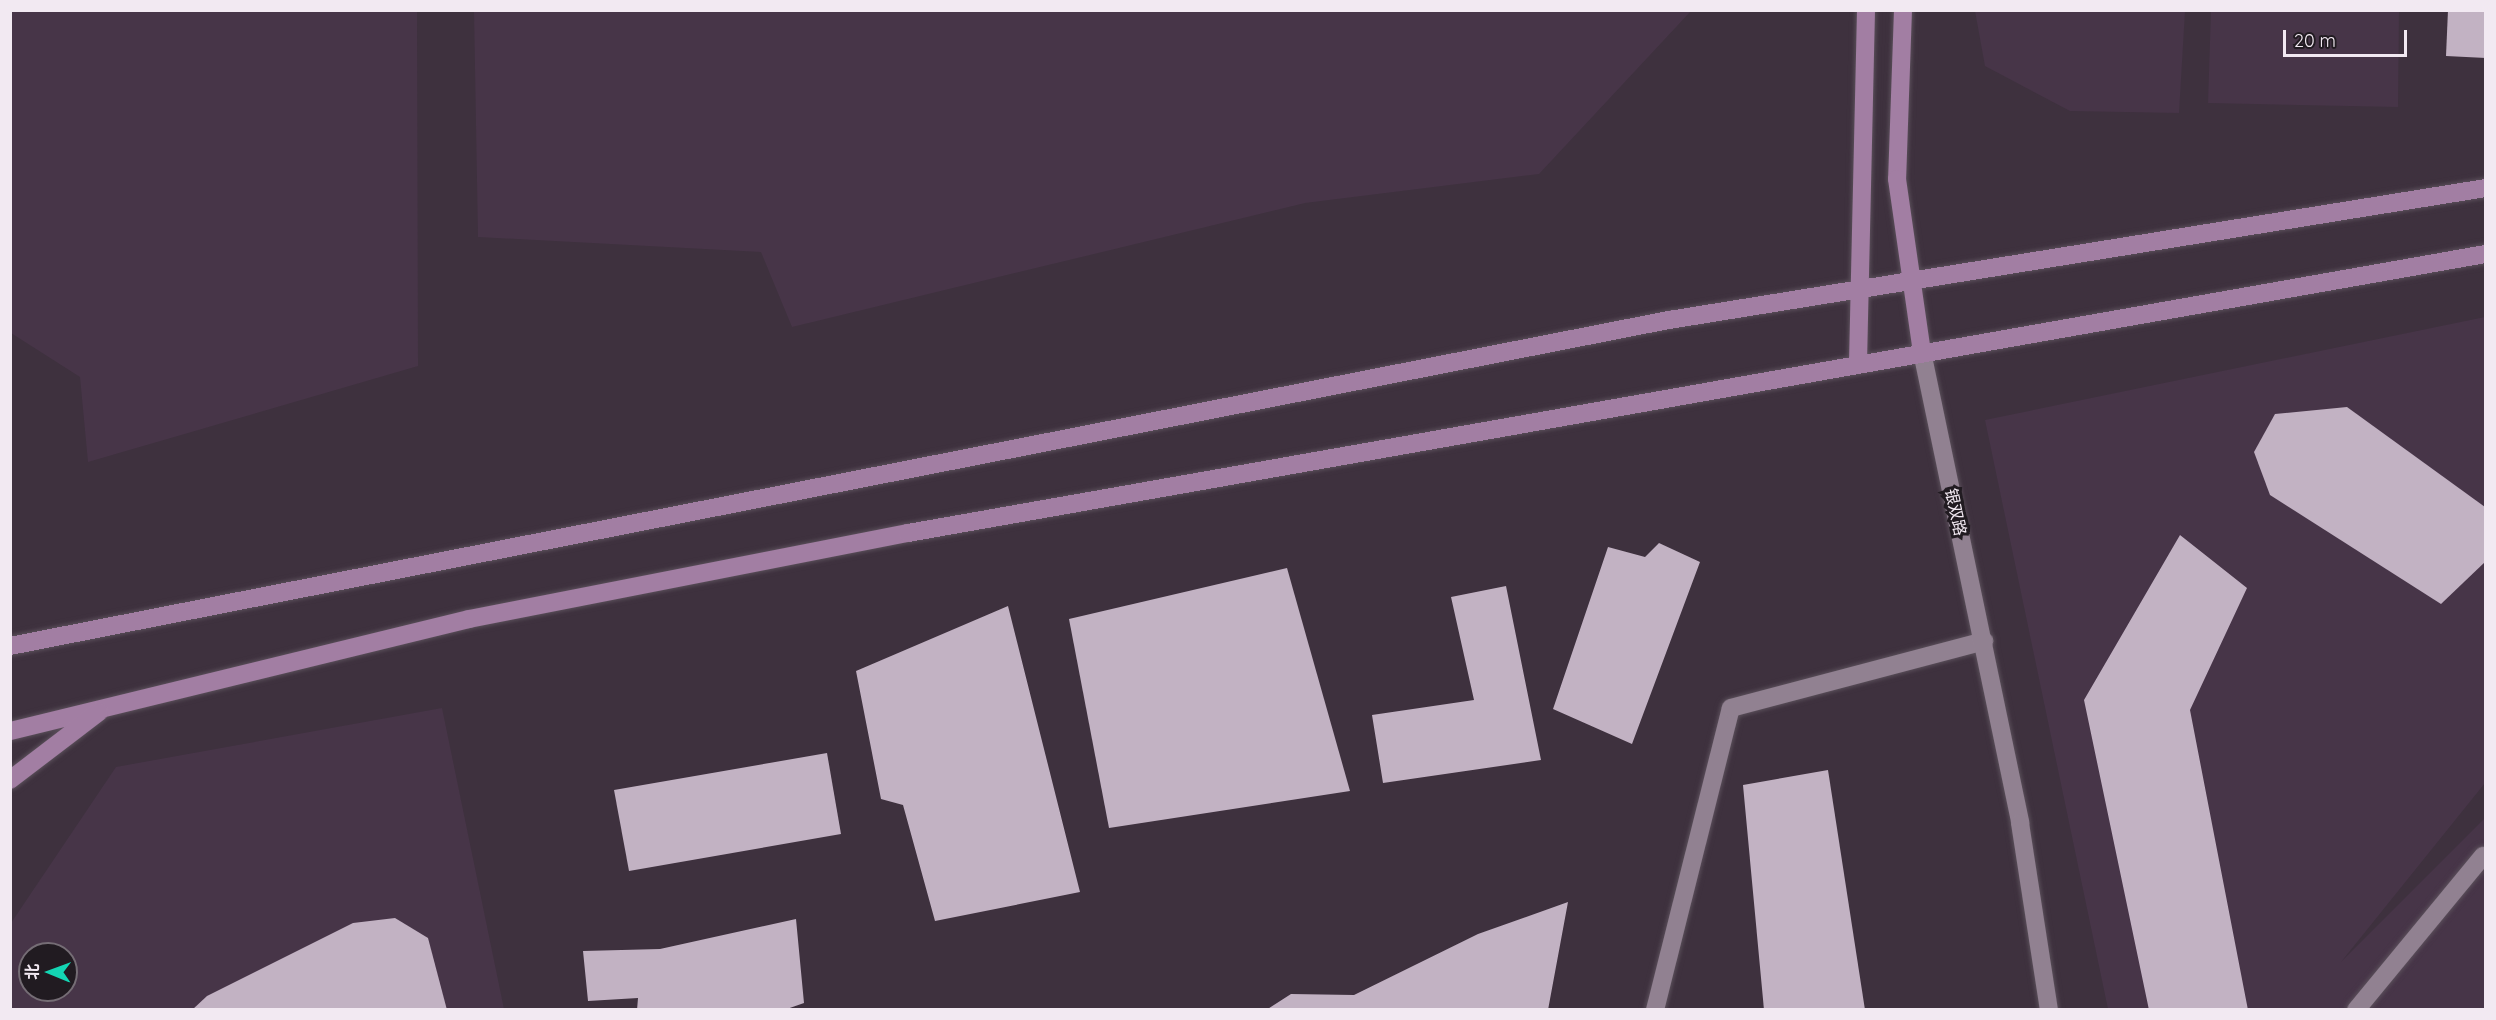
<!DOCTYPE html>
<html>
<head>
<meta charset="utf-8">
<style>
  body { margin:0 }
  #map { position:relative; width:2496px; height:1020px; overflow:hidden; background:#3e313e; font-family:Quicksand,"Noto Sans SC",sans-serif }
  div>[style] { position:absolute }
  .built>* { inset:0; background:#473548 }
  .building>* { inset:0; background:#c2b2c3 }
  .roads { filter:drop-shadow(0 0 2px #5a4f5a) drop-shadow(0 0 2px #5a4f5a) }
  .minor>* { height:18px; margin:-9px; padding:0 9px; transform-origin:9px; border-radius:9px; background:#918191 }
  .tertiary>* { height:18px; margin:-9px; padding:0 9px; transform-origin:9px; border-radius:9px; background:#918191 }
  .secondary>* { height:18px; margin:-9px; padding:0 9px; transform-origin:9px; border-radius:9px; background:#a27ea3 }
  span { translate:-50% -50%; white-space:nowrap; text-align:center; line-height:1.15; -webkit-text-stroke:6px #211b21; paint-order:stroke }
  .street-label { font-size:16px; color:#f2e9f2 }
  .frame { position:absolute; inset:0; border:12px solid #f2e9f2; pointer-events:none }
  .north { position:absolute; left:18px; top:942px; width:60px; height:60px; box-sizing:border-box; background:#211b21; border:2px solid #756d75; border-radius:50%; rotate:271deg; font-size:16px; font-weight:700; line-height:24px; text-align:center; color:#f2e9f2 }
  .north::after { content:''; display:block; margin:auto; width:21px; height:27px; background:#14d5b3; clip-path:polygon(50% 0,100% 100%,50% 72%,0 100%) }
  .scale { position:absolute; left:2283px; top:30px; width:124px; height:27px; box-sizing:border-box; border:3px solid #f2e9f2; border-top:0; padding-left:8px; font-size:18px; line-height:21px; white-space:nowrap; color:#f2e9f2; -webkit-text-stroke:4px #211b21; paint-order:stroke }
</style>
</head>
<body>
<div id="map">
  <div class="built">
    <div style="clip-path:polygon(10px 11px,417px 11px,418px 366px,88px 462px,80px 377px,11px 333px)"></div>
    <div style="clip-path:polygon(474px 11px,474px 10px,1691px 11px,1539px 174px,1305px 203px,792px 327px,761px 252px,478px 237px)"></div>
    <div style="clip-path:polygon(1975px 11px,2185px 11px,2179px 113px,2070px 111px,1985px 66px)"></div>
    <div style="clip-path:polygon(2211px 11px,2399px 11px,2398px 107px,2208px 103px)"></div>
    <div style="clip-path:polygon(2485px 317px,2485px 783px,2341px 962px,2485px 818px,2485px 1009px,2108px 1009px,1985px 420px)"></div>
    <div style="clip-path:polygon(evenodd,442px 708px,504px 1009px,11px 1010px,11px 923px,116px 767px,442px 708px,30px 954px,66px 954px,66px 990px,30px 990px,30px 954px)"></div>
  </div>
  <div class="building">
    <div style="clip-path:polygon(2448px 10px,2486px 10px,2486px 58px,2446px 56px)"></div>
    <div style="clip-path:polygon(2347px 407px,2485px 507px,2486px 561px,2441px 604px,2270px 495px,2254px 452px,2275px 414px)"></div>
    <div style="clip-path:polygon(2180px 535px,2247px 588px,2190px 710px,2248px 1010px,2149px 1010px,2084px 700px)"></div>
    <div style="clip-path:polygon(1659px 543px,1700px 562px,1632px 744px,1553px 709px,1608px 547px,1645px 557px)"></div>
    <div style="clip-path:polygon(1287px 568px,1350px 791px,1109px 828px,1069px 619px)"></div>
    <div style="clip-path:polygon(1506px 586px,1541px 760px,1383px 783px,1372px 715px,1474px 700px,1451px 597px)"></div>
    <div style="clip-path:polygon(1008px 606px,1080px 892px,935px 921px,903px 805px,881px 799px,856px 671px)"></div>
    <div style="clip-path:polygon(827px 753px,841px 834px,629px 871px,614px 790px)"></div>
    <div style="clip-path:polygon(1828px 770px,1865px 1010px,1764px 1010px,1743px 785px)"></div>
    <div style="clip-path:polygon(1568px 902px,1548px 1010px,1266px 1010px,1291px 994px,1354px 995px,1478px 934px)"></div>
    <div style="clip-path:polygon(395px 918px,428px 938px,447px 1010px,192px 1010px,207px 996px,353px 923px)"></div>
    <div style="clip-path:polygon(796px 919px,804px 1003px,784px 1010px,637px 1010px,638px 998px,588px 1001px,583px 951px,660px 949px)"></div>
  </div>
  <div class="roads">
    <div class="minor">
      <div style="left:1655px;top:1010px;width:311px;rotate:-75.9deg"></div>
      <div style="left:1731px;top:708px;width:262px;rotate:-14.8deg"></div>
      <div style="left:2356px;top:1010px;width:200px;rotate:-50.5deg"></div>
    </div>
    <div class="tertiary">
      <div style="left:1922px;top:352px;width:481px;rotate:78.2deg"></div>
      <div style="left:2020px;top:823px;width:189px;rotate:81.2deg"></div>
    </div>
    <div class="secondary">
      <div style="left:1903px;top:10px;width:169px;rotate:92deg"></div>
      <div style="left:1897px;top:179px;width:175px;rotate:81.8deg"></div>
      <div style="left:1858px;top:363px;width:353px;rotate:-88.7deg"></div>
      <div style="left:10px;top:646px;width:1691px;rotate:-11.12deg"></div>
      <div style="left:1669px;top:320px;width:828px;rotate:-9.18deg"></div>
      <div style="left:10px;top:731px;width:472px;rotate:-13.7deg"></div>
      <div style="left:469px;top:619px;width:447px;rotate:-11.1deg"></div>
      <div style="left:908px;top:533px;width:1602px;rotate:-10.03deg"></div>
      <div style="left:10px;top:780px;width:112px;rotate:-37.4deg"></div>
    </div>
  </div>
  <div class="street-label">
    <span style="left:1956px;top:512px;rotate:78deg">银双路</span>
  </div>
  <div class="frame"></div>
  <div class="north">北</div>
  <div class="scale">20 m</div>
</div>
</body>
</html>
